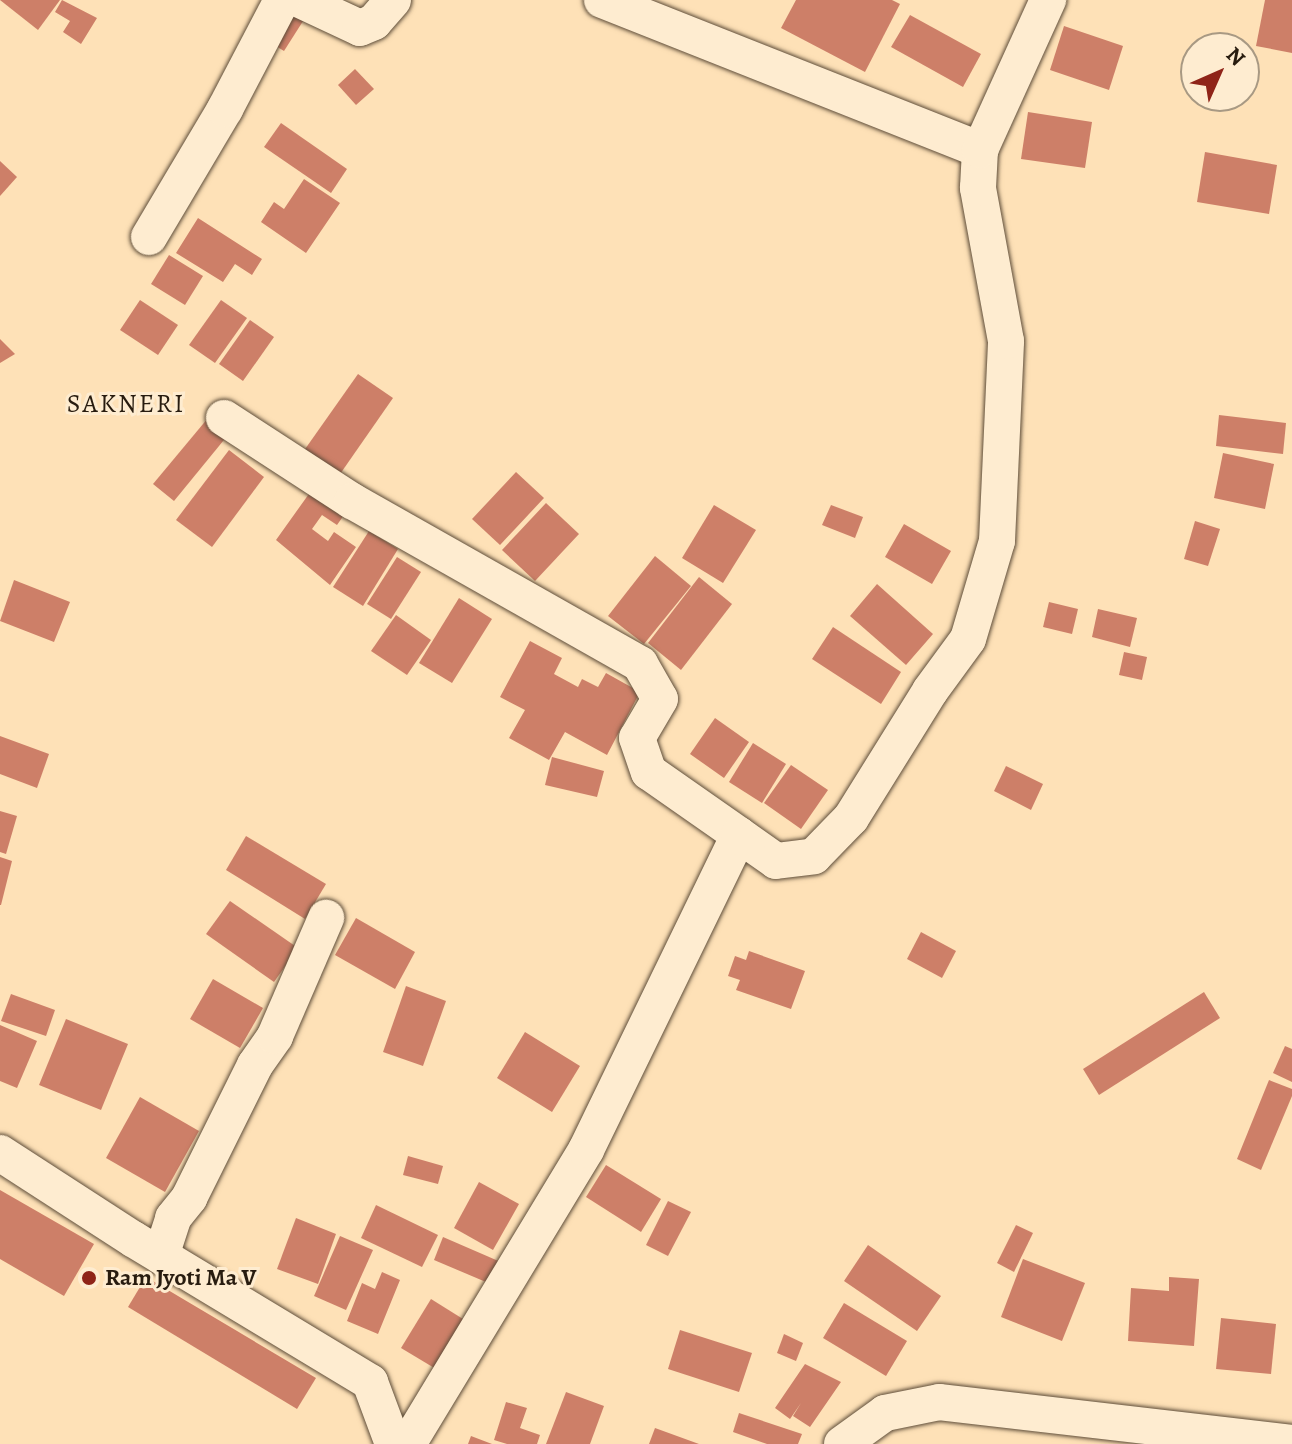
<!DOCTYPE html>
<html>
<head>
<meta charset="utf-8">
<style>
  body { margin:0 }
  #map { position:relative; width:1292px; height:1444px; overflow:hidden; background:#fee1b7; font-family:Alegreya,serif }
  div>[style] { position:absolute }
  .building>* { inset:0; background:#cd7f68 }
  .roads { filter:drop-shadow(0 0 2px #5e4d39) drop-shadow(0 0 2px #5e4d39) }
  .minor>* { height:36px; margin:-18px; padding:0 18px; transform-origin:18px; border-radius:18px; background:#feecd0 }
  .dots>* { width:22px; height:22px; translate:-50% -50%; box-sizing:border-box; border:4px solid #feecd0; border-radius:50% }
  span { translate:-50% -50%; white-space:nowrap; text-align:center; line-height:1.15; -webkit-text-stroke:6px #feecd0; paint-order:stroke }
  .poi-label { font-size:24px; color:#281c0f; font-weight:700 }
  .left { translate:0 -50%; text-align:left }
  .neighbourhood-label { font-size:26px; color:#281c0f; letter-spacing:2px }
  .north { position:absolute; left:1180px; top:32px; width:80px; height:80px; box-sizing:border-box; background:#feecd0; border:2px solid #a89983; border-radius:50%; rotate:45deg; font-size:22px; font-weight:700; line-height:32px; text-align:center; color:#281c0f }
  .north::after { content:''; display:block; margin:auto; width:28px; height:36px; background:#8f2418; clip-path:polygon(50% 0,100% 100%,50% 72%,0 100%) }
</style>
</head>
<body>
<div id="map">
  <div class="building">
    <div style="clip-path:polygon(0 0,60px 0,38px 30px)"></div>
    <div style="clip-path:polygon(62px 0,97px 18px,81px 44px,63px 32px,70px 21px,55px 12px)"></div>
    <div style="clip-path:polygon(796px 0,892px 0,900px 4px,865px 72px,781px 28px)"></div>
    <div style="clip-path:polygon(1265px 0,1292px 0,1292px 53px,1256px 46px)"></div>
    <div style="clip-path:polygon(287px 6px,305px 18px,284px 51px,266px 40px)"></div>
    <div style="clip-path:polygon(910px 15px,981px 54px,963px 87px,891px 47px)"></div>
    <div style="clip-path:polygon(1064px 26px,1123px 46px,1109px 90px,1050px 70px)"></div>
    <div style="clip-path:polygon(355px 69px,374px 89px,356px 105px,338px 85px)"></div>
    <div style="clip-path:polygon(1028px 112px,1092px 122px,1085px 168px,1021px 159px)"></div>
    <div style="clip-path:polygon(281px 123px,347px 169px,331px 193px,264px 147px)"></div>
    <div style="clip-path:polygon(1205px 152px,1277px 165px,1269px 214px,1197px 202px)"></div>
    <div style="clip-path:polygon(0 161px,17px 177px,0 196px)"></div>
    <div style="clip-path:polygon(304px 179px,340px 203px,306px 253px,261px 222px,274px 202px,284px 209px)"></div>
    <div style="clip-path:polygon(198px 218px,262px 259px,252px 275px,235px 264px,223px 282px,176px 253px)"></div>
    <div style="clip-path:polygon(169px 255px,203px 276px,185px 305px,151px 284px)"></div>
    <div style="clip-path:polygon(140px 300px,178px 325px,158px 355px,120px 330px)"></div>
    <div style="clip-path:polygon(221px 300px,247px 318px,215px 363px,189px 345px)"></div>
    <div style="clip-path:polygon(250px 320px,274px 337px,243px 381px,219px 364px)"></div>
    <div style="clip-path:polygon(0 339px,15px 354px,0 363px)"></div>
    <div style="clip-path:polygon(358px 374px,393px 398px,338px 477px,303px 452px)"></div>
    <div style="clip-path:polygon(1219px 415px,1286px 423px,1283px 454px,1216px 446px)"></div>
    <div style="clip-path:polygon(208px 418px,228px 435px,174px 501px,153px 484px)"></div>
    <div style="clip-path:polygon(229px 450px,264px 477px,212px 547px,176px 520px)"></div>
    <div style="clip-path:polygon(1223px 453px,1274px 464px,1265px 509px,1214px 498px)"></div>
    <div style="clip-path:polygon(516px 472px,544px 498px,500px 545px,472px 519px)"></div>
    <div style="clip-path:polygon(311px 491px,344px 515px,337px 525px,322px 515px,312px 529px,328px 541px,334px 532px,356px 547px,330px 585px,276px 540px)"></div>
    <div style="clip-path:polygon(546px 503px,579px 534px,535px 581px,502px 550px)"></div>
    <div style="clip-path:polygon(714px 505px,756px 530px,723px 583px,682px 558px)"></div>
    <div style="clip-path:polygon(831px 505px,863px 517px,855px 538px,822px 525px)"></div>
    <div style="clip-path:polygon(1195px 521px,1220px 529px,1208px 566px,1184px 559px)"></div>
    <div style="clip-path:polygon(904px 524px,951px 551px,932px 584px,885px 557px)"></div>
    <div style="clip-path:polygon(369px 531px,398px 549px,363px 606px,333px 587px)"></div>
    <div style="clip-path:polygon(655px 556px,691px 586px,644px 644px,608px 616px)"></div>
    <div style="clip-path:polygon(397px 557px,421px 572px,391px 619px,367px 604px)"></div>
    <div style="clip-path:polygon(699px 577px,732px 604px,681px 670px,648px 643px)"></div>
    <div style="clip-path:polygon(14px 580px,70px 602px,54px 642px,0 621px)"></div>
    <div style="clip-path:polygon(877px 584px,933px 634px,906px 665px,850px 616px)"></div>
    <div style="clip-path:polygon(459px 598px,492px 619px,452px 683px,419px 663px)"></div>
    <div style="clip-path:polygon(1049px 602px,1078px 609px,1072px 634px,1043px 627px)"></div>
    <div style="clip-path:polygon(1098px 609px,1137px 618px,1130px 647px,1092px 637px)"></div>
    <div style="clip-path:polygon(396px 615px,431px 640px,407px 675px,371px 651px)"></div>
    <div style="clip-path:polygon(833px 627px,901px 672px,881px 704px,812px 659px)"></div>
    <div style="clip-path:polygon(530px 641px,562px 658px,554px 674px,578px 687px,582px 679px,598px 687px,606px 673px,640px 692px,607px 755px,565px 732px,549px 760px,509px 738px,525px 710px,500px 697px)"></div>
    <div style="clip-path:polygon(1124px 652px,1147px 657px,1142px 680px,1119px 675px)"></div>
    <div style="clip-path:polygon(715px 718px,749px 742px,724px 778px,690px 754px)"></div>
    <div style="clip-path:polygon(0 736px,49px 754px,37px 788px,0 774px)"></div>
    <div style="clip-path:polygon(753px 743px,786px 764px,762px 803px,729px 782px)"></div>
    <div style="clip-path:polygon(552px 757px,604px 771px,597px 797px,545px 785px)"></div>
    <div style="clip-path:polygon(791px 765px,828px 790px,801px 829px,764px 803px)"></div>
    <div style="clip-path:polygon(1006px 766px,1043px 784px,1031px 810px,994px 791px)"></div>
    <div style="clip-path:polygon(0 811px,17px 816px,6px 854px,0 852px)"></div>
    <div style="clip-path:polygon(246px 836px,326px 884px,305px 919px,226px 870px)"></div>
    <div style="clip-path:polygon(0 857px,12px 861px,1px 905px,0 905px)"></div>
    <div style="clip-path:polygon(230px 901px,298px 948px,274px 982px,206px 934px)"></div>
    <div style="clip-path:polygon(356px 918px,415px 952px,395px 989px,335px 955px)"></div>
    <div style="clip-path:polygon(921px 932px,956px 951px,942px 978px,907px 959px)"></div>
    <div style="clip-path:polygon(749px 951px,805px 971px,791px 1009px,736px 990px,740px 980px,728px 976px,735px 956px,746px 960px)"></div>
    <div style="clip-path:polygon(213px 979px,263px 1008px,240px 1048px,190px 1019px)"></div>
    <div style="clip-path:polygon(406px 986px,446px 1001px,423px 1066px,383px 1052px)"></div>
    <div style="clip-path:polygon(1204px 992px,1220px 1018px,1099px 1095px,1083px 1069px)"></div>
    <div style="clip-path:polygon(11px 994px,55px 1010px,46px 1036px,1px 1021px)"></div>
    <div style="clip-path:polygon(66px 1019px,128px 1044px,101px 1110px,39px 1085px)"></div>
    <div style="clip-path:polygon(0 1025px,37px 1041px,17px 1088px,0 1081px)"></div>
    <div style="clip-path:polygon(525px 1032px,580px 1066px,552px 1112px,497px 1078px)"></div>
    <div style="clip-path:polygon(1285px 1046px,1292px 1049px,1292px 1082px,1273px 1073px)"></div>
    <div style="clip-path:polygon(1269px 1080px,1292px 1089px,1292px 1096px,1261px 1170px,1237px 1159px)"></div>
    <div style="clip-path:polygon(140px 1097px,199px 1131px,165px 1192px,106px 1158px)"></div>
    <div style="clip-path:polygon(408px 1156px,443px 1166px,438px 1184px,403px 1175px)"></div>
    <div style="clip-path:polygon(606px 1165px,661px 1199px,641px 1232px,586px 1197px)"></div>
    <div style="clip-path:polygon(479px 1182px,519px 1204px,493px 1250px,454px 1228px)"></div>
    <div style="clip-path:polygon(0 1190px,94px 1244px,64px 1296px,0 1259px)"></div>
    <div style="clip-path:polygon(668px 1201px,691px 1212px,668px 1256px,646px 1245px)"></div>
    <div style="clip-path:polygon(376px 1205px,438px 1235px,422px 1267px,361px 1238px)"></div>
    <div style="clip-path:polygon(296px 1218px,336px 1234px,318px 1284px,277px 1269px)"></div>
    <div style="clip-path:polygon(1016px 1225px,1033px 1233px,1014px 1272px,997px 1263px)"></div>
    <div style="clip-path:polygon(340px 1236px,373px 1250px,346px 1310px,314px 1296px)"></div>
    <div style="clip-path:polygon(443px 1237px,503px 1263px,493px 1285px,434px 1260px)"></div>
    <div style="clip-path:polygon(868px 1245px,941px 1296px,917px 1331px,844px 1281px)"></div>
    <div style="clip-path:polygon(1023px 1259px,1085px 1283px,1062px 1341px,1001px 1317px)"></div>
    <div style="clip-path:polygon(382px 1272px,400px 1280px,378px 1334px,347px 1321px,362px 1283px,375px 1289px)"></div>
    <div style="clip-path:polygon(146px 1277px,316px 1378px,297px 1409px,128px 1307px)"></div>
    <div style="clip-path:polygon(1169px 1277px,1199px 1279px,1194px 1346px,1128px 1341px,1131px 1288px,1169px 1291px)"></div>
    <div style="clip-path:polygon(431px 1299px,471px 1324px,441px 1372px,401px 1348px)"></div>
    <div style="clip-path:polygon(844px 1303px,907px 1341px,886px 1376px,823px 1338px)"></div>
    <div style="clip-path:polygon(1221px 1318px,1276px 1324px,1271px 1374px,1216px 1369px)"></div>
    <div style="clip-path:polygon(680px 1330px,752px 1353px,739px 1392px,668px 1369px)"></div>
    <div style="clip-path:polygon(784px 1334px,803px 1343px,796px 1361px,777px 1353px)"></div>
    <div style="clip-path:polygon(805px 1364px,841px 1382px,810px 1427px,793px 1416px,801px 1403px,790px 1419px,775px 1408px)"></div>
    <div style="clip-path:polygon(566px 1392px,604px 1406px,590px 1444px,546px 1444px)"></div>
    <div style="clip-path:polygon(506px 1402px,527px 1408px,520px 1428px,540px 1435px,537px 1444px,507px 1444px,494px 1440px)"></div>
    <div style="clip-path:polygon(739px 1413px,802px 1434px,798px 1444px,767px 1444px,733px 1432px)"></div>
    <div style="clip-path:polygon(655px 1428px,699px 1444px,649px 1444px)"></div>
    <div style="clip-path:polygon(471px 1436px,492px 1444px,468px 1444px)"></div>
  </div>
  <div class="roads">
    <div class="minor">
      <div style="left:300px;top:0;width:66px;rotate:25deg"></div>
      <div style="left:360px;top:28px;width:15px;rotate:-23deg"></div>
      <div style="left:374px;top:22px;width:29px;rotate:-49deg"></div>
      <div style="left:602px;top:0;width:407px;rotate:21.6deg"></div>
      <div style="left:149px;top:237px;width:149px;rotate:-59.3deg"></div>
      <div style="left:225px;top:109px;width:123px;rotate:-62.4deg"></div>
      <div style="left:224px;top:418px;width:153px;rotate:33deg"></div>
      <div style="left:352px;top:501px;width:331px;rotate:29.5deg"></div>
      <div style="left:640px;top:664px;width:40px;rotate:60.3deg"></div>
      <div style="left:660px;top:699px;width:45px;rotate:120.5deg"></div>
      <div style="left:637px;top:738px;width:36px;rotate:71deg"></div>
      <div style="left:649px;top:772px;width:110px;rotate:35deg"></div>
      <div style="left:0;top:1153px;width:158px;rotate:32.9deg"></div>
      <div style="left:133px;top:1239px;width:277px;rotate:31.1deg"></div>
      <div style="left:370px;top:1382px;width:66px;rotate:69.6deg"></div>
      <div style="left:161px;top:1256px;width:40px;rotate:-72deg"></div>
      <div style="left:173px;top:1218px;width:26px;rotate:-51deg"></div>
      <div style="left:189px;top:1198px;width:148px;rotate:-63.6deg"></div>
      <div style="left:255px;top:1065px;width:35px;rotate:-55deg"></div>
      <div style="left:275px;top:1036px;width:129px;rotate:-66.6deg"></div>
      <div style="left:408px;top:1444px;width:344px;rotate:-58.8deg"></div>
      <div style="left:586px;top:1150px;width:350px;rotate:-64.1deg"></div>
      <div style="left:739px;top:835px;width:45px;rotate:35.1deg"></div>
      <div style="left:776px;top:861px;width:38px;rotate:-7deg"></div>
      <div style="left:814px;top:856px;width:53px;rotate:-45.8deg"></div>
      <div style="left:851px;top:818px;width:150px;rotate:-58.1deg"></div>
      <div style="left:930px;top:691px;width:64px;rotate:-53.8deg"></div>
      <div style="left:968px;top:639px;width:102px;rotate:-73.5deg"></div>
      <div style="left:997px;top:541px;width:200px;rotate:-87.4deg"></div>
      <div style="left:1006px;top:341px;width:156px;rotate:-100.4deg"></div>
      <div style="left:978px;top:188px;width:38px;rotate:-87deg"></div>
      <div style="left:980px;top:150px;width:165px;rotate:-65.6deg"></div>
      <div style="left:842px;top:1444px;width:53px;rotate:-35.8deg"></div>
      <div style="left:885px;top:1413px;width:55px;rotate:-11.5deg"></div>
      <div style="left:939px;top:1402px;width:355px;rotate:6.6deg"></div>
    </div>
  </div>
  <div class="dots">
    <div style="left:89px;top:1278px;background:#8f2418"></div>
  </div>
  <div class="poi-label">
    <span class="left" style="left:105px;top:1278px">Ram Jyoti Ma V</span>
  </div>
  <div class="neighbourhood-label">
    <span style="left:126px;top:404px">SAKNERI</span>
  </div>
  <div class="north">N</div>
</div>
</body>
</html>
